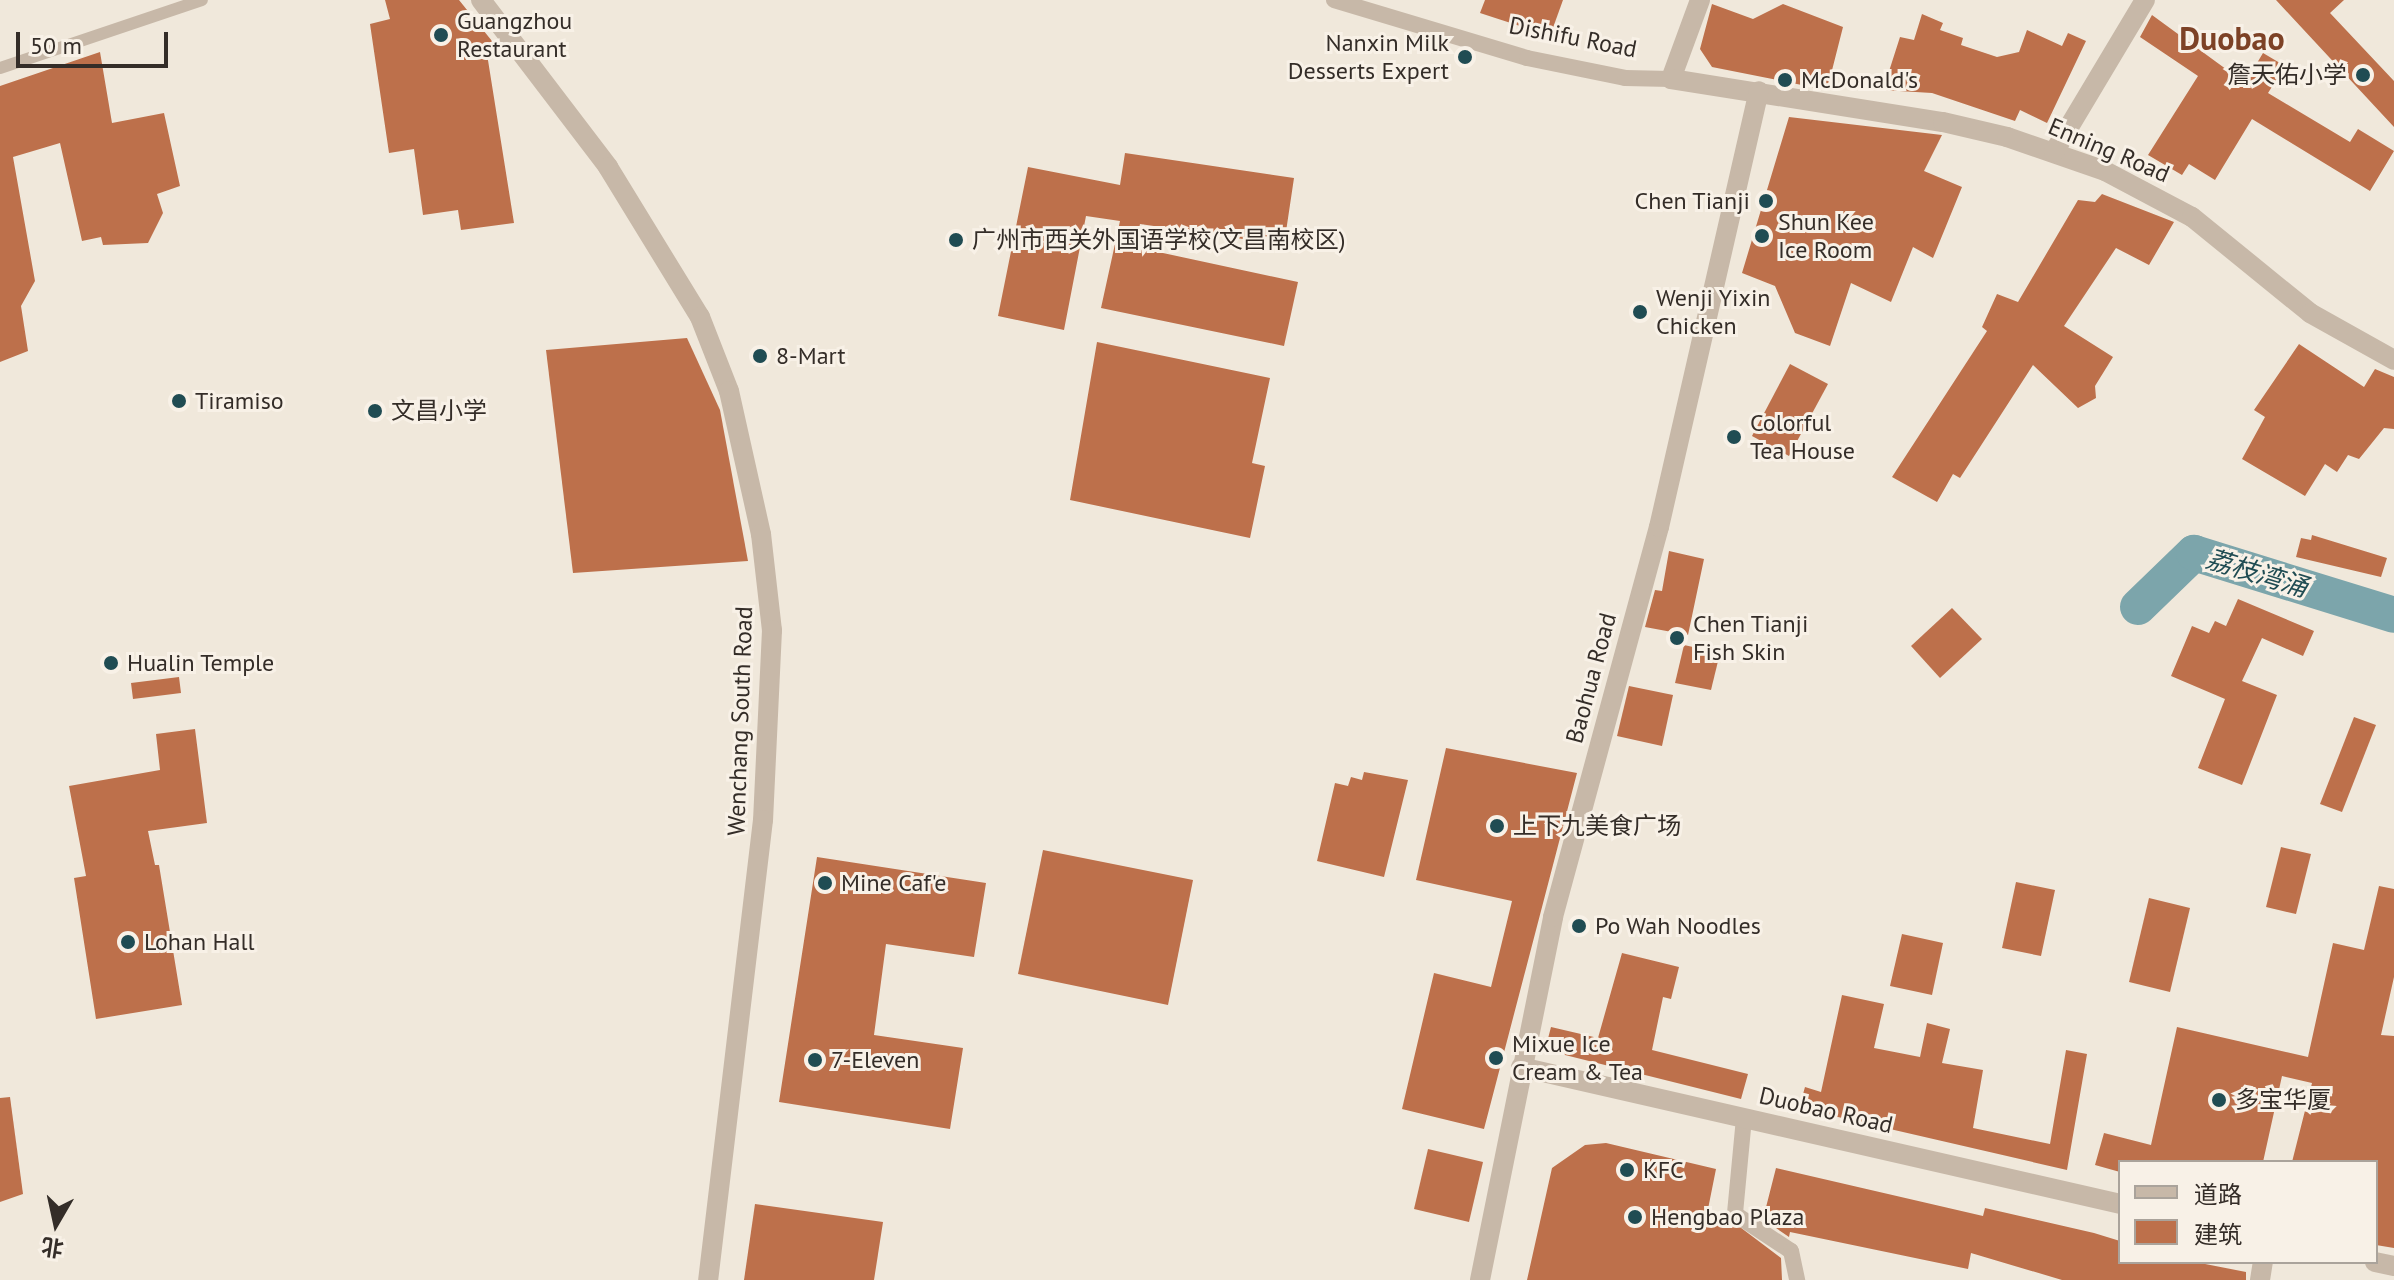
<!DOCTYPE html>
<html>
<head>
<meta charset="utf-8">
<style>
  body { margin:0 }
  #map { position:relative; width:2394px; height:1280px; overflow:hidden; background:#f0e8db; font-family:"PT Sans","Noto Sans SC",sans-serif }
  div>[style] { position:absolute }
  .river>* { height:36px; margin:-18px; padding:0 18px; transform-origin:18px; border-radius:18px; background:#7ca5ab }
  .building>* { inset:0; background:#bd704b }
  .pedestrian>* { height:12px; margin:-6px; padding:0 6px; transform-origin:6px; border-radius:6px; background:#c7b8a8 }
  .minor>* { height:16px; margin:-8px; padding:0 8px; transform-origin:8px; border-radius:8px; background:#c7b8a8 }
  .tertiary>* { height:20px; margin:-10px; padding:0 10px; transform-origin:10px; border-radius:10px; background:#c7b8a8 }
  .dots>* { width:22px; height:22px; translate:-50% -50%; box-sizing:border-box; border:4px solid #f8f1e7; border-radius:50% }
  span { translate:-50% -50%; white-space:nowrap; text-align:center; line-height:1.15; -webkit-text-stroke:6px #f8f1e7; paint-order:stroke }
  .poi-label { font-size:24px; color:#342d28 }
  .left { translate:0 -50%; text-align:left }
  .right { translate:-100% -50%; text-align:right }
  .street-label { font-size:24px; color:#342d28 }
  .water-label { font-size:26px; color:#204c53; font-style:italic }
  .district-label { font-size:32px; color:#7d4226; font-weight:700 }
  .legend { position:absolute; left:2118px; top:1160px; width:260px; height:104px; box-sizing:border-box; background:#f8f1e7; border:2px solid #aaa39b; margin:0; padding:10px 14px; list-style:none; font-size:24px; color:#342d28 }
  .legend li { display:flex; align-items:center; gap:16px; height:40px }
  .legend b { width:40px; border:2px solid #aaa39b }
  .north { position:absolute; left:16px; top:1184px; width:80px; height:80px; -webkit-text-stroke:6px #f8f1e7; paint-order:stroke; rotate:189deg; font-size:22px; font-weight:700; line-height:32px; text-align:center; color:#342d28 }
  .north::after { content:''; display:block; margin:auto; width:28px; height:36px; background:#342d28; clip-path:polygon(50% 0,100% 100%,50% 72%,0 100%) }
  .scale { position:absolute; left:16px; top:32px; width:152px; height:36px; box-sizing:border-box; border:4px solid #342d28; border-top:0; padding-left:10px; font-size:24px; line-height:28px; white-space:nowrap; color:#342d28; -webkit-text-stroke:6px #f8f1e7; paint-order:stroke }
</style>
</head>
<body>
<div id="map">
  <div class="river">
    <div style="left:2138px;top:607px;width:78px;rotate:-44deg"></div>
    <div style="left:2194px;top:553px;width:209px;rotate:17.2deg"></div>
  </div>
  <div class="building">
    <div style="clip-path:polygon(385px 0,459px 0,500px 51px,487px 54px,514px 223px,461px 230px,458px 210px,423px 215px,414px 149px,389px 153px,370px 24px,390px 19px)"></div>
    <div style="clip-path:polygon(1485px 0,1563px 0,1550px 36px,1480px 13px)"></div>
    <div style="clip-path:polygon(2276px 0,2344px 0,2330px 13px,2394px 81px,2394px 127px)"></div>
    <div style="clip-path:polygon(1712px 4px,1753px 19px,1783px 4px,1843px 27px,1827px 90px,1712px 67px,1700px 49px)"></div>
    <div style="clip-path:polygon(1922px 14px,1943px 23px,1940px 30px,1963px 38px,1961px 45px,1997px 57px,2019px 52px,2027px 30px,2062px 46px,2068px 33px,2086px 41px,2047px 123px,2020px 110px,2015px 121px,1932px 93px,1883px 90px,1900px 37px,1914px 40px)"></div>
    <div style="clip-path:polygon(2152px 15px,2245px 83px,2263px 53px,2285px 66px,2268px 93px,2350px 142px,2358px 129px,2394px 151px,2370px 191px,2252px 119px,2215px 180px,2189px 164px,2182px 175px,2148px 155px,2198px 76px,2140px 37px)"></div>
    <div style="clip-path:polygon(100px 52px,112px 123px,164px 113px,180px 186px,157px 194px,163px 213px,148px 243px,103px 245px,101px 237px,82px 241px,60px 143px,13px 157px,35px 281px,21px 306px,28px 351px,0 362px,0 86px)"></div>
    <div style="clip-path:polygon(1789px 117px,1942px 135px,1924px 171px,1962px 187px,1933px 258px,1913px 247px,1891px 302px,1851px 283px,1830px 346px,1795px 333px,1775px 286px,1742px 273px)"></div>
    <div style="clip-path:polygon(1125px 153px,1294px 178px,1284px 245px,1140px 224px,1135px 247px,1298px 282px,1284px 346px,1101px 308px,1120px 221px,1086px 216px,1064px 330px,998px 316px,1028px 167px,1120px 185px)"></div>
    <div style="clip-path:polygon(2102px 194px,2174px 222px,2149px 265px,2116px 248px,2064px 326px,2113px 357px,2095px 386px,2096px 398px,2078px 408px,2033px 365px,1960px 478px,1953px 474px,1937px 502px,1892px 477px,1987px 331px,1982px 327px,1997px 294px,2018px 302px,2078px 200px,2095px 202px)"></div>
    <div style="clip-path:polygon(687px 338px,720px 410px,748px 561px,573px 573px,546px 350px)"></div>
    <div style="clip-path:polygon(1097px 342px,1270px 378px,1252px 463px,1265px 466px,1250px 538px,1070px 500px)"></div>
    <div style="clip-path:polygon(2299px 344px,2364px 387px,2375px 369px,2394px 377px,2394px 429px,2384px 428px,2359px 459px,2348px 455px,2337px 472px,2325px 464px,2305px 496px,2242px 459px,2265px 417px,2254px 410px)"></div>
    <div style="clip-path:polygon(1790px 364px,1828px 384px,1789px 456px,1752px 436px)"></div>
    <div style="clip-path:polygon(2312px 535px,2387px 558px,2381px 577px,2296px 557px,2301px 538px,2311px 540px)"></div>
    <div style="clip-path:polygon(1669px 551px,1704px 559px,1688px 635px,1645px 627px,1655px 590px,1662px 591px)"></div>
    <div style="clip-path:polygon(2238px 599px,2314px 631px,2303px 656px,2262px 638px,2242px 681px,2277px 695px,2242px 785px,2198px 768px,2225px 699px,2171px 676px,2192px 626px,2209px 633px,2215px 621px,2226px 626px)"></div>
    <div style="clip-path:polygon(1952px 608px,1982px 639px,1940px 678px,1911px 646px)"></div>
    <div style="clip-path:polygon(1684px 645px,1720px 653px,1711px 690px,1675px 683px)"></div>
    <div style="clip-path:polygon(179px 677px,181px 693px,133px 699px,131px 683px)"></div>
    <div style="clip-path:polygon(1629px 686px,1673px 695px,1662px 746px,1617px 736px)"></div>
    <div style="clip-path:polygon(2354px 717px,2376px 725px,2342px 812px,2320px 804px)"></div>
    <div style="clip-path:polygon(195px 729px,207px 823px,148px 831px,155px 865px,159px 865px,182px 1005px,96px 1019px,74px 878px,86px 876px,69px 786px,160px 770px,156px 734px)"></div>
    <div style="clip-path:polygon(1446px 748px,1577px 773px,1484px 1129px,1402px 1109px,1434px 973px,1491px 987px,1512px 901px,1416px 880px)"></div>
    <div style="clip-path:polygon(1364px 772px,1408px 780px,1384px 877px,1317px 861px,1335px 783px,1348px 786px,1351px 777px,1362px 780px)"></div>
    <div style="clip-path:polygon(2281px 847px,2311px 854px,2296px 914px,2266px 907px)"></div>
    <div style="clip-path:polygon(1043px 850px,1193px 880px,1168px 1005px,1018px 974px)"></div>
    <div style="clip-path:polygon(817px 857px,986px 883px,974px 957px,886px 944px,874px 1035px,963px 1048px,950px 1129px,779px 1102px)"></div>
    <div style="clip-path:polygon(2016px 882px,2055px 890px,2041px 956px,2002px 948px)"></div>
    <div style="clip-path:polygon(2379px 886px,2394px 889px,2394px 977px,2381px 1035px,2394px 1036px,2394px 1248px,2376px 1245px,2376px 1162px,2292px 1162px,2312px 1083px,2282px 1076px,2263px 1162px,2120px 1162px,2120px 1172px,2095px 1165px,2104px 1133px,2151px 1145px,2177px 1027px,2308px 1057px,2333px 943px,2364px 950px)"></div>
    <div style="clip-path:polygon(2149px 898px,2190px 908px,2170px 992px,2129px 982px)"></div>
    <div style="clip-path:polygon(1902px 934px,1943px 943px,1932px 995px,1890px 986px)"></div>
    <div style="clip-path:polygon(1622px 953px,1679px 967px,1671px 999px,1663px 997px,1652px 1050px,1748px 1074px,1741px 1099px,1545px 1050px,1551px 1027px,1598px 1038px)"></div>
    <div style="clip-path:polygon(1842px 995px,1884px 1004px,1874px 1048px,1920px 1057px,1927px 1023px,1950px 1029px,1942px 1063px,1983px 1070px,1973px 1128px,2050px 1144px,2066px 1050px,2087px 1054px,2067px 1170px,1799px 1108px,1805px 1087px,1821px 1092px)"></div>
    <div style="clip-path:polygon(10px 1097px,23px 1194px,0 1202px,0 1098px)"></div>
    <div style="clip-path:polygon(1606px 1143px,1716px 1169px,1708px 1209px,1724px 1215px,1781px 1258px,1782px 1280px,1527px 1280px,1552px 1168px,1585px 1145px)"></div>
    <div style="clip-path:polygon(1428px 1149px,1483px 1162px,1469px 1222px,1414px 1209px)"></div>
    <div style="clip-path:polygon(1776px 1168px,1983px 1216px,1985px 1208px,2094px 1233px,2120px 1241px,2120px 1262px,2195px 1262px,2246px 1272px,2246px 1280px,2062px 1280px,1971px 1253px,1968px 1269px,1790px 1232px,1789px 1237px,1763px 1219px)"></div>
    <div style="clip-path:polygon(755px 1204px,883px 1222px,874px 1280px,744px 1280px)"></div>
  </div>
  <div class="pedestrian">
    <div style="left:0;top:68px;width:213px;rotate:-18.6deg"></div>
  </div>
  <div class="minor">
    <div style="left:1334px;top:0;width:202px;rotate:16.7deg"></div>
    <div style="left:1527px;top:58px;width:100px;rotate:11.5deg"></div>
    <div style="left:1625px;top:78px;width:46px;rotate:1.2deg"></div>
    <div style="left:1744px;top:1118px;width:96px;rotate:95.4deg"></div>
    <div style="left:1735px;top:1214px;width:67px;rotate:33.5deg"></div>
    <div style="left:1791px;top:1251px;width:30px;rotate:78deg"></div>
  </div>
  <div class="tertiary">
    <div style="left:481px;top:0;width:210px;rotate:52.7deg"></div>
    <div style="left:608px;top:167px;width:176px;rotate:58.5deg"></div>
    <div style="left:700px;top:317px;width:79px;rotate:68.6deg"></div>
    <div style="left:729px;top:391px;width:147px;rotate:77.4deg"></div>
    <div style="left:761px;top:534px;width:97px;rotate:83.5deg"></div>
    <div style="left:772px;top:630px;width:190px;rotate:92.7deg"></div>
    <div style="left:763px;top:820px;width:463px;rotate:96.8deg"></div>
    <div style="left:1700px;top:0;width:84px;rotate:110.2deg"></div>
    <div style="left:1671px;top:79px;width:275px;rotate:9deg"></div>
    <div style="left:1943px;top:122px;width:66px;rotate:13.2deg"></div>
    <div style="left:2007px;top:137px;width:104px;rotate:19.1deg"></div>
    <div style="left:2105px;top:171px;width:98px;rotate:27.9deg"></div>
    <div style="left:2192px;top:217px;width:152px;rotate:39.1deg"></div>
    <div style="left:2310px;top:313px;width:96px;rotate:29.2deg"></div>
    <div style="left:2054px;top:152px;width:177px;rotate:-59.1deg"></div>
    <div style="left:1521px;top:1067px;width:614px;rotate:12.88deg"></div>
    <div style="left:2375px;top:1262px;width:19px;rotate:12deg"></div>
    <div style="left:1480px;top:1280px;width:370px;rotate:-78.6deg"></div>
    <div style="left:1553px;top:917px;width:404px;rotate:-74.8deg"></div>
    <div style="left:1659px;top:527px;width:447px;rotate:-77.1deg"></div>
    <div style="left:2260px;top:1280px;width:18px;rotate:-81deg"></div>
  </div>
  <div class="dots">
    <div style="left:441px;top:35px;background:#204c53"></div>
    <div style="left:1465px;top:57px;background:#204c53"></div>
    <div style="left:2363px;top:75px;background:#204c53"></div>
    <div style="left:1785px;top:80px;background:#204c53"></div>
    <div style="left:1766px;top:201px;background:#204c53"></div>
    <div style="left:1762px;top:236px;background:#204c53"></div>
    <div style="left:956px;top:240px;background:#204c53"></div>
    <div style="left:1640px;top:312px;background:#204c53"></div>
    <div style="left:760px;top:356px;background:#204c53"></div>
    <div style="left:179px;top:401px;background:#204c53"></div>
    <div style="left:375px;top:411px;background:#204c53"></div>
    <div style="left:1734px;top:437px;background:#204c53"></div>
    <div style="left:1677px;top:638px;background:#204c53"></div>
    <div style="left:111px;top:663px;background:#204c53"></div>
    <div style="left:1497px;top:826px;background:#204c53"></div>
    <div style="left:825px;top:883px;background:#204c53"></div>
    <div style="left:1579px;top:926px;background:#204c53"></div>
    <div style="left:128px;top:942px;background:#204c53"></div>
    <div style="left:1496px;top:1058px;background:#204c53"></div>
    <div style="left:815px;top:1060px;background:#204c53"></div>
    <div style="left:2219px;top:1100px;background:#204c53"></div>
    <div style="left:1627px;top:1170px;background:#204c53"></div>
    <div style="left:1635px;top:1217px;background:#204c53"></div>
  </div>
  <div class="poi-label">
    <span class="left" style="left:457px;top:35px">Guangzhou<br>Restaurant</span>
    <span class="right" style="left:1449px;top:57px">Nanxin Milk<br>Desserts Expert</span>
    <span class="right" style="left:2347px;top:75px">詹天佑小学</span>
    <span class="left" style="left:1801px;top:80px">McDonald's</span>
    <span class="right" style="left:1750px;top:201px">Chen Tianji</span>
    <span class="left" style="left:1778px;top:236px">Shun Kee<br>Ice Room</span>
    <span class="left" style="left:972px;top:240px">广州市西关外国语学校(文昌南校区)</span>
    <span class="left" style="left:1656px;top:312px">Wenji Yixin<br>Chicken</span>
    <span class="left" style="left:776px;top:356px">8-Mart</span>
    <span class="left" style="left:195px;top:401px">Tiramiso</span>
    <span class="left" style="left:391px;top:411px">文昌小学</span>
    <span class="left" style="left:1750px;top:437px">Colorful<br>Tea House</span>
    <span class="left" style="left:1693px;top:638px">Chen Tianji<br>Fish Skin</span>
    <span class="left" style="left:127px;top:663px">Hualin Temple</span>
    <span class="left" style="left:1513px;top:826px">上下九美食广场</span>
    <span class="left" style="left:841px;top:883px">Mine Caf'e</span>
    <span class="left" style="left:1595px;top:926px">Po Wah Noodles</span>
    <span class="left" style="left:144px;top:942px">Lohan Hall</span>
    <span class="left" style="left:1512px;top:1058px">Mixue Ice<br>Cream &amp; Tea</span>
    <span class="left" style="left:831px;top:1060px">7-Eleven</span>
    <span class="left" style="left:2235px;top:1100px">多宝华厦</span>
    <span class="left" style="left:1643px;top:1170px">KFC</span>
    <span class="left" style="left:1651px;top:1217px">Hengbao Plaza</span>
  </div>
  <div class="street-label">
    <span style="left:1573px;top:37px;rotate:11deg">Dishifu Road</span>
    <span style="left:2109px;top:150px;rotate:23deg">Enning Road</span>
    <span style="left:1591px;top:678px;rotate:-75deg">Baohua Road</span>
    <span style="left:740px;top:721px;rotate:-88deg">Wenchang South Road</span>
    <span style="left:1826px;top:1110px;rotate:13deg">Duobao Road</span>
  </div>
  <div class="water-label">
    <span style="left:2257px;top:573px;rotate:17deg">荔枝湾涌</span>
  </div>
  <div class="district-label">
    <span style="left:2232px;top:38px">Duobao</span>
  </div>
  <ul class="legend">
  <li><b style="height:10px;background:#c7b8a8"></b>道路</li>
  <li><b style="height:22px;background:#bd704b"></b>建筑</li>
  </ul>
  <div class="north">北</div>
  <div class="scale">50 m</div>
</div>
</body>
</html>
